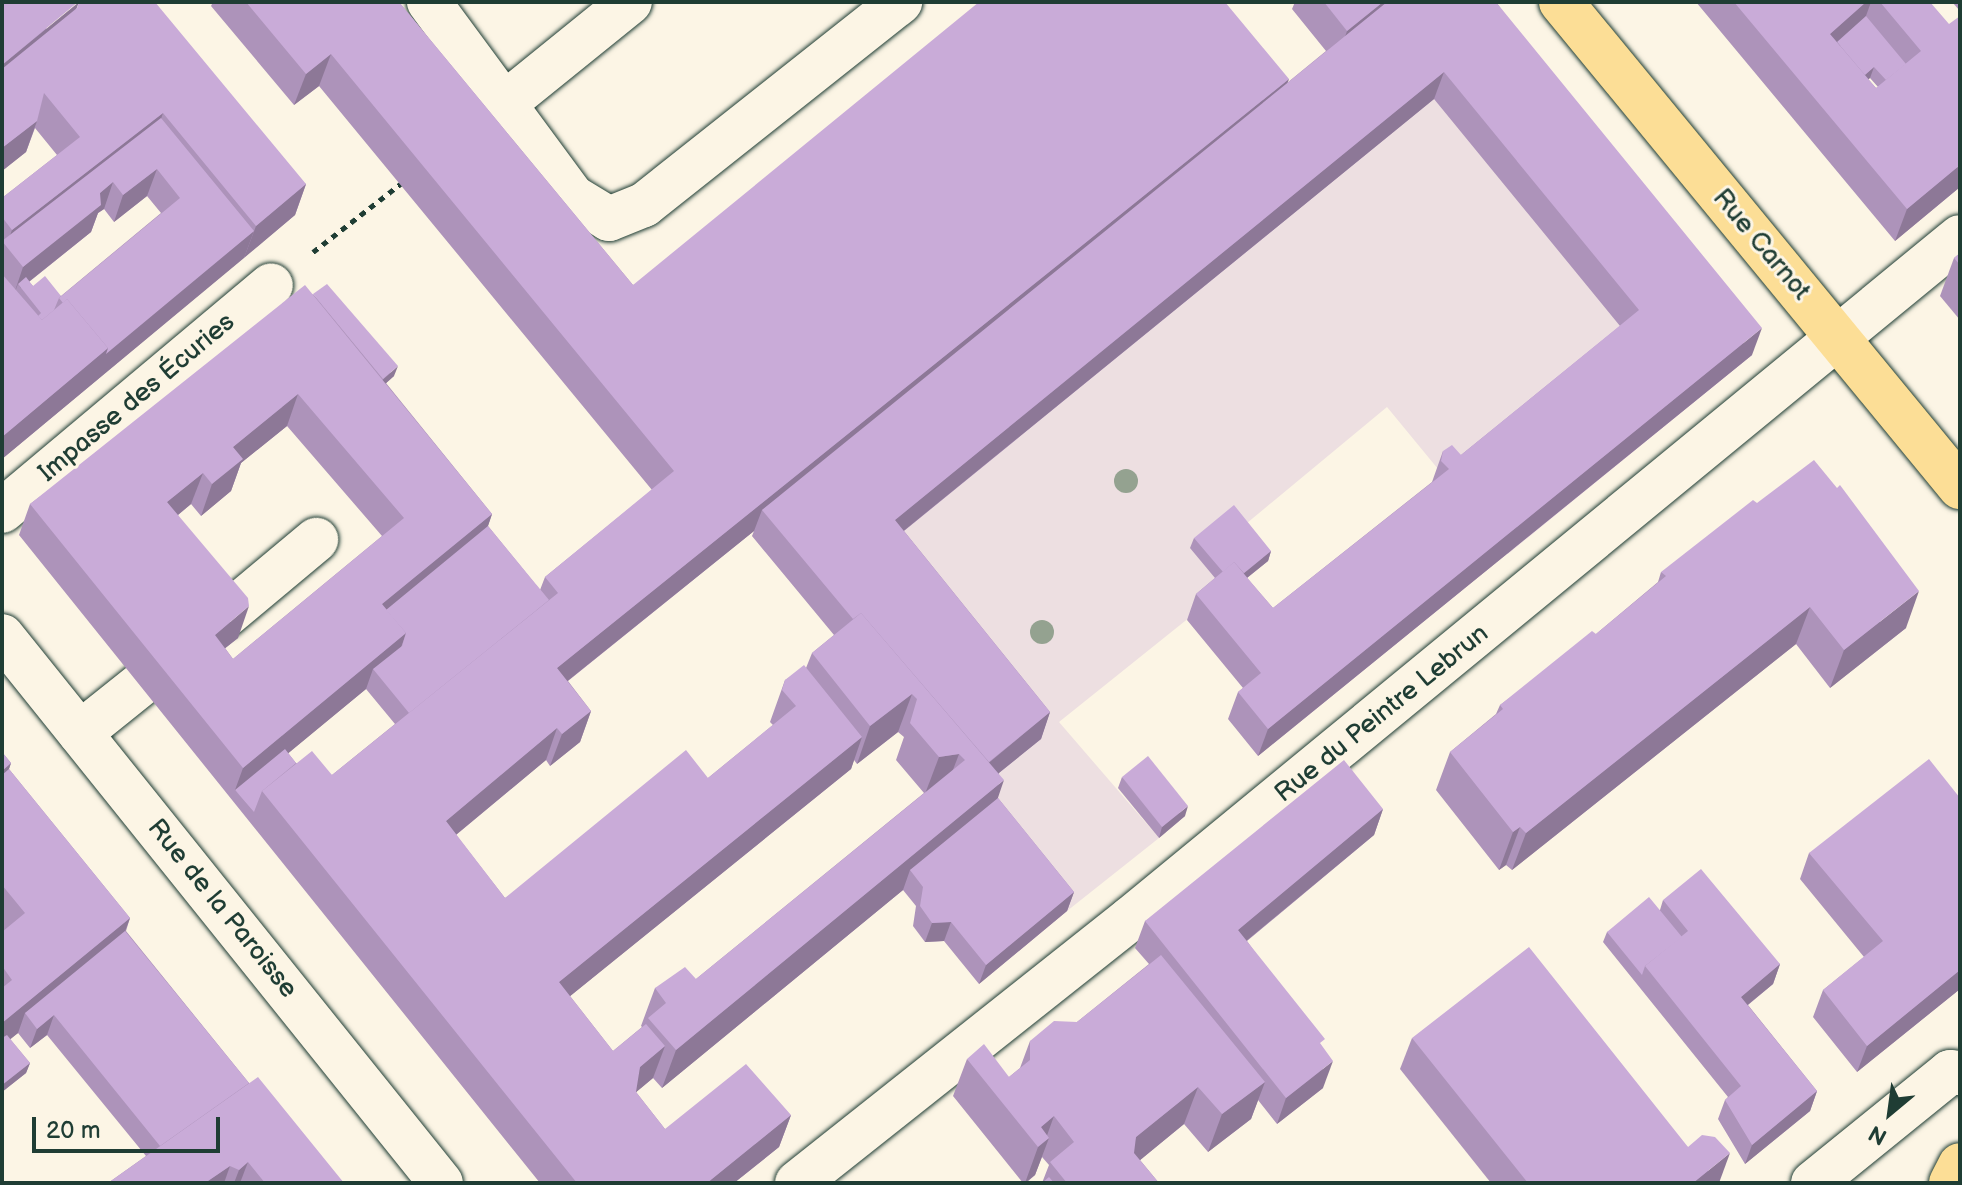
<!DOCTYPE html>
<html>
<head>
<meta charset="utf-8">
<style>
  body { margin:0 }
  #map { position:relative; width:1962px; height:1185px; overflow:hidden; background:#fcf5e5; font-family:"Balsamiq Sans",sans-serif }
  div>[style] { position:absolute }
  .built>* { inset:0; background:#eddfe1 }
  .path>* { height:5px; margin-top:-2.5px; transform-origin:0; background:repeating-linear-gradient(90deg,#1f3d34 0 6px,transparent 0 12px) }
  .roads { filter:drop-shadow(0 0 2px #1f3d34) drop-shadow(0 0 2px #1f3d34) }
  .minor>* { height:44px; margin:-22px; padding:0 22px; transform-origin:22px; border-radius:22px; background:#fcf5e5 }
  .major>* { height:44px; margin:-22px; padding:0 22px; transform-origin:22px; border-radius:22px; background:#fcde96 }
  .trees>* { width:24px; height:24px; margin:-12px; border-radius:50%; background:#94a290 }
  .wall>* { inset:0; background:#ad93ba }
  .shaded-wall>* { inset:0; background:#8d7897 }
  .building>* { inset:0; background:#c9abd8 }
  span { translate:-50% -50%; white-space:nowrap; text-align:center; line-height:1.15; -webkit-text-stroke:6px #fcf5e5; paint-order:stroke }
  .street-label { font-size:26px; color:#1f3d34 }
  .frame { position:absolute; inset:0; border:4px solid #1f3d34; pointer-events:none }
  .north { position:absolute; left:1850px; top:1073px; width:80px; height:80px; -webkit-text-stroke:6px #fcf5e5; paint-order:stroke; rotate:209deg; font-size:22px; font-weight:700; line-height:32px; text-align:center; color:#1f3d34 }
  .north::after { content:''; display:block; margin:auto; width:28px; height:36px; background:#1f3d34; clip-path:polygon(50% 0,100% 100%,50% 72%,0 100%) }
  .scale { position:absolute; left:32px; top:1117px; width:188px; height:36px; box-sizing:border-box; border:4px solid #1f3d34; border-top:0; padding-left:10px; font-size:24px; line-height:28px; white-space:nowrap; color:#1f3d34; -webkit-text-stroke:6px #fcf5e5; paint-order:stroke }
</style>
</head>
<body>
<div id="map">
  <div class="built">
    <div style="clip-path:polygon(1410px 2px,1752px 355px,1508px 554px,1387px 407px,1241px 528px,1225px 589px,1059px 722px,1159px 838px,1067px 911px,752px 536px)"></div>
  </div>
  <div class="path">
    <div style="left:313px;top:252px;width:114px;rotate:-37.9deg"></div>
  </div>
  <div class="roads">
    <div class="minor">
      <div style="left:429px;top:2px;width:242px;rotate:53.6deg"></div>
      <div style="left:573px;top:197px;width:42px;rotate:31.4deg"></div>
      <div style="left:609px;top:219px;width:38px;rotate:-22deg"></div>
      <div style="left:644px;top:205px;width:327px;rotate:-38.4deg"></div>
      <div style="left:504px;top:104px;width:162px;rotate:-39deg"></div>
      <div style="left:2px;top:511px;width:351px;rotate:-40deg"></div>
      <div style="left:225px;top:616px;width:119px;rotate:-39.9deg"></div>
      <div style="left:2px;top:636px;width:701px;rotate:51.25deg"></div>
      <div style="left:80px;top:733px;width:77px;rotate:-38.7deg"></div>
      <div style="left:797px;top:1183px;width:425px;rotate:-38.4deg"></div>
      <div style="left:1130px;top:919px;width:1074px;rotate:-39.41deg"></div>
      <div style="left:1813px;top:1183px;width:176px;rotate:-39deg"></div>
      <div style="left:1950px;top:1072px;width:10px;rotate:6deg"></div>
    </div>
    <div class="major">
      <div style="left:1561px;top:2px;width:628px;rotate:50.56deg"></div>
      <div style="left:1951px;top:1183px;width:20px;rotate:-63deg"></div>
    </div>
  </div>
  <div class="trees">
    <div style="left:1126px;top:481px"></div>
    <div style="left:1042px;top:632px"></div>
  </div>
  <div class="wall">
    <div style="clip-path:polygon(evenodd,2px 2px,306px 184px,295px 215px,2px 459px,2px 198px,57px 155px,35px 128px,26px 152px,2px 171px,2px 2px,147px 196px,161px 213px,61px 296px,33px 286px,29px 282px,91px 232px,98px 213px,104px 209px,114px 222px,147px 196px)"></div>
    <div style="clip-path:polygon(evenodd,213px 2px,399px 2px,633px 285px,1289px 79px,1287px 83px,1326px 51px,1292px 9px,1295px 2px,1496px 2px,1752px 355px,1258px 756px,1228px 719px,1238px 692px,1243px 688px,1187px 620px,1196px 594px,1215px 578px,1190px 548px,1194px 538px,1271px 551px,1268px 561px,1247px 578px,1273px 608px,1432px 482px,1443px 451px,1461px 455px,1620px 326px,1434px 99px,904px 531px,1050px 712px,1041px 739px,999px 773px,998px 798px,1074px 892px,1067px 911px,979px 984px,944px 941px,925px 942px,913px 926px,916px 906px,903px 890px,662px 1088px,653px 1078px,636px 1092px,665px 1129px,791px 1115px,779px 1147px,734px 1183px,540px 1183px,19px 535px,30px 504px,313px 294px,394px 376px,386px 383px,492px 514px,488px 526px,540px 590px,545px 577px,652px 490px,319px 86px,294px 105px,211px 6px,213px 2px,287px 426px,382px 536px,233px 659px,225px 648px,238px 638px,178px 515px,191px 504px,201px 516px,231px 491px,241px 463px,287px 426px,213px 2px,754px 531px,752px 536px,834px 635px,812px 653px,806px 668px,785px 680px,770px 722px,773px 725px,708px 778px,505px 898px,456px 835px,546px 760px,550px 766px,580px 742px,591px 711px,568px 681px,754px 531px,213px 2px,366px 689px,395px 724px,332px 775px,296px 763px,288px 753px,366px 689px,213px 2px,898px 732px,904px 737px,896px 760px,924px 793px,696px 979px,655px 988px,641px 1026px,642px 1027px,613px 1051px,570px 996px,851px 769px,854px 760px,857px 764px,898px 732px)"></div>
    <div style="clip-path:polygon(evenodd,1696px 2px,1930px 2px,1960px 187px,1895px 241px,1696px 2px,1870px 78px,1878px 87px,1876px 88px,1868px 79px,1870px 78px)"></div>
    <div style="clip-path:polygon(1952px 2px,1960px 2px,1960px 11px)"></div>
    <div style="clip-path:polygon(1960px 253px,1960px 320px,1940px 296px,1954px 258px)"></div>
    <div style="clip-path:polygon(1661px 572px,1906px 628px,1830px 688px,1796px 644px,1512px 870px,1506px 865px,1499px 870px,1436px 790px,1450px 752px,1496px 714px,1500px 705px,1596px 634px,1658px 582px)"></div>
    <div style="clip-path:polygon(2px 752px,11px 763px,9px 769px,130px 918px,126px 931px,249px 1083px,344px 1183px,108px 1183px,146px 1156px,47px 1035px,30px 1048px,18px 1033px,10px 1039px,30px 1063px,26px 1073px,2px 1092px)"></div>
    <div style="clip-path:polygon(1122px 777px,1185px 816px,1159px 838px,1118px 788px)"></div>
    <div style="clip-path:polygon(1960px 798px,1960px 989px,1857px 1072px,1813px 1017px,1823px 990px,1864px 957px,1800px 879px,1809px 853px)"></div>
    <div style="clip-path:polygon(1383px 809px,1374px 835px,1247px 941px,1322px 1047px,1323px 1088px,1277px 1124px,1258px 1100px,1251px 1119px,1208px 1152px,1184px 1124px,1140px 1160px,1159px 1183px,1042px 1183px,1049px 1165px,1042px 1157px,1035px 1175px,1026px 1183px,1023px 1183px,953px 1096px,967px 1059px,1009px 1077px,1020px 1068px,1030px 1041px,1077px 1022px,1149px 964px,1135px 948px,1145px 921px)"></div>
    <div style="clip-path:polygon(1663px 900px,1780px 964px,1773px 984px,1748px 1005px,1817px 1091px,1810px 1111px,1745px 1164px,1718px 1119px,1725px 1100px,1728px 1097px,1603px 942px,1607px 932px,1660px 910px)"></div>
    <div style="clip-path:polygon(1412px 1038px,1688px 1147px,1719px 1183px,1491px 1183px,1400px 1069px)"></div>
  </div>
  <div class="shaded-wall">
    <div style="clip-path:polygon(79px 2px,65px 39px,2px 91px,2px 65px)"></div>
    <div style="clip-path:polygon(1383px 2px,1410px 2px,1336px 63px,1347px 31px)"></div>
    <div style="clip-path:polygon(1866px 2px,1871px 2px,1862px 27px,1826px 59px,1830px 34px)"></div>
    <div style="clip-path:polygon(331px 54px,319px 86px,294px 105px,306px 74px)"></div>
    <div style="clip-path:polygon(1874px 67px,1870px 78px,1846px 97px,1850px 87px)"></div>
    <div style="clip-path:polygon(1444px 72px,1434px 99px,885px 546px,895px 520px)"></div>
    <div style="clip-path:polygon(1289px 79px,1277px 111px,762px 510px,754px 531px,545px 699px,557px 668px)"></div>
    <div style="clip-path:polygon(163px 113px,152px 145px,6px 246px,12px 230px)"></div>
    <div style="clip-path:polygon(37px 121px,26px 152px,2px 171px,2px 148px)"></div>
    <div style="clip-path:polygon(1960px 165px,1960px 187px,1895px 241px,1907px 209px)"></div>
    <div style="clip-path:polygon(157px 169px,147px 196px,114px 222px,123px 195px)"></div>
    <div style="clip-path:polygon(113px 182px,104px 209px,98px 213px,91px 232px,21px 288px,18px 284px,14px 294px,23px 267px,100px 193px)"></div>
    <div style="clip-path:polygon(306px 184px,295px 215px,244px 258px,256px 226px)"></div>
    <div style="clip-path:polygon(254px 231px,244px 258px,2px 459px,2px 437px,108px 348px)"></div>
    <div style="clip-path:polygon(1762px 328px,1752px 355px,1258px 756px,1268px 729px)"></div>
    <div style="clip-path:polygon(398px 366px,394px 376px,364px 403px,368px 393px)"></div>
    <div style="clip-path:polygon(298px 394px,287px 426px,241px 463px,231px 491px,201px 516px,212px 484px,233px 447px)"></div>
    <div style="clip-path:polygon(203px 473px,191px 504px,155px 534px,167px 502px)"></div>
    <div style="clip-path:polygon(492px 514px,481px 546px,384px 625px,382px 604px)"></div>
    <div style="clip-path:polygon(1271px 551px,1268px 561px,1228px 593px,1232px 583px)"></div>
    <div style="clip-path:polygon(1919px 591px,1906px 628px,1830px 688px,1844px 650px)"></div>
    <div style="clip-path:polygon(249px 606px,238px 638px,203px 666px,215px 635px)"></div>
    <div style="clip-path:polygon(1810px 607px,1796px 644px,1512px 870px,1526px 833px)"></div>
    <div style="clip-path:polygon(406px 633px,395px 665px,373px 669px,366px 689px,239px 794px,235px 790px,243px 768px)"></div>
    <div style="clip-path:polygon(912px 694px,898px 732px,857px 764px,870px 726px)"></div>
    <div style="clip-path:polygon(591px 711px,580px 742px,550px 766px,562px 734px)"></div>
    <div style="clip-path:polygon(1050px 712px,1041px 739px,969px 797px,979px 771px)"></div>
    <div style="clip-path:polygon(557px 728px,546px 760px,434px 853px,446px 821px)"></div>
    <div style="clip-path:polygon(862px 737px,851px 769px,548px 1014px,559px 982px)"></div>
    <div style="clip-path:polygon(959px 754px,945px 791px,925px 794px,939px 757px)"></div>
    <div style="clip-path:polygon(11px 763px,2px 789px,2px 771px)"></div>
    <div style="clip-path:polygon(1004px 780px,991px 818px,910px 870px,903px 890px,662px 1088px,676px 1050px)"></div>
    <div style="clip-path:polygon(1188px 806px,1185px 816px,1159px 838px,1162px 827px)"></div>
    <div style="clip-path:polygon(1383px 809px,1374px 835px,1228px 956px,1238px 930px)"></div>
    <div style="clip-path:polygon(1520px 827px,1506px 865px,1499px 870px,1513px 832px)"></div>
    <div style="clip-path:polygon(1074px 892px,1067px 911px,979px 984px,986px 965px)"></div>
    <div style="clip-path:polygon(130px 918px,118px 950px,25px 1013px,18px 1033px,2px 1046px,2px 1023px)"></div>
    <div style="clip-path:polygon(951px 922px,944px 941px,925px 942px,932px 923px)"></div>
    <div style="clip-path:polygon(1780px 964px,1773px 984px,1734px 1016px,1741px 997px)"></div>
    <div style="clip-path:polygon(1960px 970px,1960px 989px,1857px 1072px,1867px 1046px)"></div>
    <div style="clip-path:polygon(54px 1015px,47px 1035px,30px 1048px,37px 1029px)"></div>
    <div style="clip-path:polygon(665px 1046px,653px 1078px,628px 1099px,640px 1067px)"></div>
    <div style="clip-path:polygon(1333px 1061px,1323px 1088px,1277px 1124px,1286px 1098px)"></div>
    <div style="clip-path:polygon(30px 1063px,26px 1073px,2px 1092px,2px 1085px)"></div>
    <div style="clip-path:polygon(1265px 1082px,1251px 1119px,1208px 1152px,1222px 1114px)"></div>
    <div style="clip-path:polygon(1198px 1087px,1184px 1124px,1122px 1175px,1136px 1137px)"></div>
    <div style="clip-path:polygon(1817px 1091px,1810px 1111px,1745px 1164px,1752px 1145px)"></div>
    <div style="clip-path:polygon(791px 1115px,779px 1147px,734px 1183px,707px 1183px)"></div>
    <div style="clip-path:polygon(1054px 1116px,1045px 1141px,1049px 1138px,1035px 1175px,1025px 1183px,1038px 1147px,1041px 1127px)"></div>
    <div style="clip-path:polygon(1730px 1153px,1719px 1183px,1693px 1183px)"></div>
    <div style="clip-path:polygon(248px 1162px,240px 1183px,234px 1183px,239px 1170px)"></div>
    <div style="clip-path:polygon(230px 1166px,224px 1183px,205px 1183px)"></div>
  </div>
  <div class="building">
    <div style="clip-path:polygon(2px 2px,78px 2px,2px 65px)"></div>
    <div style="clip-path:polygon(79px 2px,155px 2px,306px 184px,256px 226px,163px 113px,12px 230px,2px 217px,2px 198px,80px 137px,44px 93px,37px 121px,2px 148px,2px 69px,77px 8px)"></div>
    <div style="clip-path:polygon(246px 2px,399px 2px,633px 285px,979px 2px,1225px 2px,1289px 79px,557px 668px,591px 711px,562px 734px,557px 728px,446px 821px,505px 898px,686px 750px,708px 778px,796px 706px,782px 690px,785px 680px,804px 665px,862px 737px,559px 982px,613px 1051px,646px 1024px,665px 1046px,640px 1067px,636px 1092px,665px 1129px,746px 1064px,791px 1115px,707px 1183px,577px 1183px,262px 791px,312px 751px,332px 775px,558px 593px,545px 577px,674px 471px,331px 54px,306px 74px)"></div>
    <div style="clip-path:polygon(1324px 2px,1383px 2px,1347px 31px)"></div>
    <div style="clip-path:polygon(1387px 2px,1496px 2px,1762px 328px,1268px 729px,1238px 692px,1261px 673px,1196px 594px,1234px 562px,1273px 608px,1449px 469px,1441px 461px,1443px 451px,1452px 445px,1461px 455px,1639px 310px,1444px 72px,895px 520px,1050px 712px,989px 762px,861px 613px,853px 619px,762px 510px)"></div>
    <div style="clip-path:polygon(1734px 2px,1866px 2px,1830px 34px,1876px 88px,1921px 51px,1880px 2px,1930px 2px,1949px 24px,1960px 16px,1960px 165px,1907px 209px)"></div>
    <div style="clip-path:polygon(1866px 16px,1906px 64px,1886px 80px,1874px 67px,1865px 75px,1837px 42px)"></div>
    <div style="clip-path:polygon(161px 118px,254px 231px,106px 354px,108px 348px,67px 299px,63px 303px,59px 298px,180px 198px,157px 169px,123px 195px,113px 182px,100px 193px,101px 205px,23px 267px,2px 241px)"></div>
    <div style="clip-path:polygon(1960px 253px,1960px 265px,1954px 258px)"></div>
    <div style="clip-path:polygon(2px 274px,42px 320px,67px 299px,108px 348px,2px 437px)"></div>
    <div style="clip-path:polygon(45px 276px,61px 296px,59px 298px,54px 310px,42px 320px,38px 316px,41px 313px,18px 284px,26px 277px,33px 286px)"></div>
    <div style="clip-path:polygon(327px 284px,398px 366px,383px 379px,313px 294px)"></div>
    <div style="clip-path:polygon(evenodd,305px 285px,492px 514px,382px 604px,406px 633px,243px 768px,30px 504px,305px 285px,298px 394px,404px 518px,233px 659px,215px 635px,249px 606px,248px 598px,167px 502px,203px 473px,212px 484px,243px 459px,233px 447px,298px 394px)"></div>
    <div style="clip-path:polygon(1814px 460px,1837px 488px,1840px 485px,1919px 591px,1844px 650px,1810px 607px,1526px 833px,1520px 827px,1513px 832px,1450px 752px,1503px 709px,1500px 705px,1592px 631px,1596px 634px,1666px 576px,1661px 572px,1753px 500px,1757px 503px)"></div>
    <div style="clip-path:polygon(1234px 505px,1271px 551px,1244px 573px,1234px 562px,1223px 572px,1194px 538px)"></div>
    <div style="clip-path:polygon(488px 526px,549px 600px,409px 713px,373px 669px,402px 646px,406px 633px,386px 610px)"></div>
    <div style="clip-path:polygon(861px 613px,1004px 780px,676px 1050px,648px 1018px,666px 1003px,655px 988px,685px 967px,696px 979px,965px 760px,959px 754px,939px 757px,910px 723px,917px 699px,912px 694px,870px 726px,812px 653px)"></div>
    <div style="clip-path:polygon(285px 749px,296px 763px,262px 791px,254px 812px,235px 790px)"></div>
    <div style="clip-path:polygon(2px 752px,11px 763px,2px 771px)"></div>
    <div style="clip-path:polygon(1148px 756px,1188px 806px,1162px 827px,1122px 777px)"></div>
    <div style="clip-path:polygon(1929px 759px,1960px 798px,1960px 970px,1867px 1046px,1823px 990px,1883px 941px,1809px 853px)"></div>
    <div style="clip-path:polygon(1344px 760px,1383px 809px,1238px 930px,1325px 1039px,1320px 1043px,1333px 1061px,1286px 1098px,1145px 921px)"></div>
    <div style="clip-path:polygon(9px 769px,130px 918px,2px 1023px,2px 988px,12px 980px,2px 966px,2px 932px,25px 913px,2px 885px,2px 775px)"></div>
    <div style="clip-path:polygon(998px 798px,1074px 892px,986px 965px,951px 922px,932px 923px,920px 906px,923px 887px,910px 870px)"></div>
    <div style="clip-path:polygon(1701px 869px,1780px 964px,1741px 997px,1817px 1091px,1752px 1145px,1725px 1100px,1741px 1086px,1645px 966px,1688px 931px,1663px 900px)"></div>
    <div style="clip-path:polygon(1649px 897px,1682px 937px,1645px 966px,1642px 975px,1607px 932px)"></div>
    <div style="clip-path:polygon(125px 931px,249px 1083px,160px 1146px,54px 1015px,37px 1029px,25px 1013px)"></div>
    <div style="clip-path:polygon(1529px 947px,1688px 1147px,1702px 1135px,1715px 1137px,1730px 1153px,1693px 1183px,1528px 1183px,1412px 1038px)"></div>
    <div style="clip-path:polygon(1161px 955px,1265px 1082px,1222px 1114px,1198px 1087px,1136px 1137px,1134px 1153px,1159px 1183px,1067px 1183px,1050px 1162px,1074px 1142px,1054px 1116px,1041px 1127px,1049px 1138px,1038px 1147px,967px 1059px,984px 1044px,1009px 1077px,1030px 1060px,1030px 1041px,1054px 1021px,1077px 1022px)"></div>
    <div style="clip-path:polygon(7px 1035px,30px 1063px,2px 1085px,2px 1038px)"></div>
    <div style="clip-path:polygon(258px 1077px,344px 1183px,265px 1183px,248px 1162px,239px 1170px,230px 1166px,205px 1183px,108px 1183px)"></div>
    <div style="clip-path:polygon(1049px 1177px,1054px 1183px,1042px 1183px)"></div>
  </div>
  <div class="street-label">
    <span style="left:1761px;top:245px;rotate:50deg">Rue Carnot</span>
    <span style="left:137px;top:398px;rotate:-40deg">Impasse des Écuries</span>
    <span style="left:1382px;top:714px;rotate:-39deg">Rue du Peintre Lebrun</span>
    <span style="left:222px;top:909px;rotate:51deg">Rue de la Paroisse</span>
  </div>
  <div class="frame"></div>
  <div class="north">N</div>
  <div class="scale">20 m</div>
</div>
</body>
</html>
